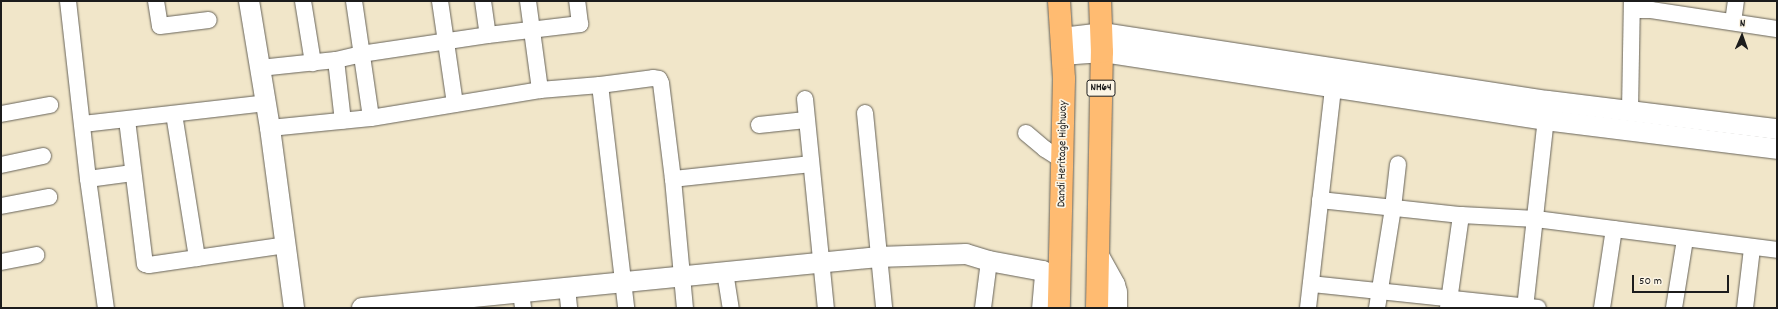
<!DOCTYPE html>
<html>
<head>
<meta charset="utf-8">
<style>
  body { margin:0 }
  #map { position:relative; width:1778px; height:309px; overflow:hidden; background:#f1e6c9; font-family:Dekko,sans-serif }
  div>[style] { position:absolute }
  .roads { filter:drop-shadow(0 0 1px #676359) drop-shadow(0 0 1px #676359) }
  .minor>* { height:16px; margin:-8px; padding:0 8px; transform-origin:8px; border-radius:8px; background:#fff }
  .tertiary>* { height:20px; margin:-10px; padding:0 10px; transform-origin:10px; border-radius:10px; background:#fff }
  .trunk>* { height:22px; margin:-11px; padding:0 11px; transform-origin:11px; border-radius:11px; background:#ffbb71 }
  span { translate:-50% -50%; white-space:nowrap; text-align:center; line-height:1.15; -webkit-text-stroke:3.5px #fcf5e5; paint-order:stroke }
  .shield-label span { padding:1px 3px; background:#fcf5e5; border:1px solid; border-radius:3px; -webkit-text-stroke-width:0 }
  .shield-label { font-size:11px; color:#1c1c1c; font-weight:700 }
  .street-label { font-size:12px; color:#1c1c1c }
  .frame { position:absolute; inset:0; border:2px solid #1c1c1c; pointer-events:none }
  .north { position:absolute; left:1722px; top:16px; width:40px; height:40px; -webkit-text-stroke:3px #fcf5e5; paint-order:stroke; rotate:2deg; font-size:11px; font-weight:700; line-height:16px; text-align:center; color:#1c1c1c }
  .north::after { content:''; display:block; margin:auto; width:14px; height:18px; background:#1c1c1c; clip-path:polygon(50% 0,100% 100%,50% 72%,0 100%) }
  .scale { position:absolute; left:1632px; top:275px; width:97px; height:18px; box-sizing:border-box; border:2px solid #1c1c1c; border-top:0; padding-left:5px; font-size:12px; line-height:14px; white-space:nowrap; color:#1c1c1c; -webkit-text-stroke:3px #fcf5e5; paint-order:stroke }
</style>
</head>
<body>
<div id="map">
  <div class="roads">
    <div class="minor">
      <div style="left:68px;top:1px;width:179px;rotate:83.6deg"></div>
      <div style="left:88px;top:179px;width:130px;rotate:82.1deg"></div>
      <div style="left:156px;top:1px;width:25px;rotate:81deg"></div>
      <div style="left:160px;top:26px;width:49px;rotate:-7deg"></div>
      <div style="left:303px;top:1px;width:63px;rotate:80.8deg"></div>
      <div style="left:354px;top:1px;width:118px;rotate:81.7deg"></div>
      <div style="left:440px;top:1px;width:104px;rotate:81.7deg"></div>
      <div style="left:483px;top:1px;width:34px;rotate:82deg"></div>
      <div style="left:528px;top:1px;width:90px;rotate:82.3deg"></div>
      <div style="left:1632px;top:10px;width:19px"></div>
      <div style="left:1651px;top:10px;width:127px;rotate:8.6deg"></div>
      <div style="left:1733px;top:22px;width:21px;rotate:-82deg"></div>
      <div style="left:336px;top:60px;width:61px;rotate:83.5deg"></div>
      <div style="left:260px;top:68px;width:76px;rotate:-6deg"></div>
      <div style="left:336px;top:60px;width:26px;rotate:-13deg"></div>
      <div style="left:361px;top:54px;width:128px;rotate:-8.5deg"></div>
      <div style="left:488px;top:35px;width:93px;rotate:-6.8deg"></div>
      <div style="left:580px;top:24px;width:23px;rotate:-97deg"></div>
      <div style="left:600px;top:85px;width:53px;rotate:-7.5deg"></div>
      <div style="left:653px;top:78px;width:6px;rotate:9deg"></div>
      <div style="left:659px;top:79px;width:4px;rotate:63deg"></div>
      <div style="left:661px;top:83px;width:97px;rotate:82.9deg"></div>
      <div style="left:673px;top:179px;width:130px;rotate:84.7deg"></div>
      <div style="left:805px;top:99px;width:210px;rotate:84.3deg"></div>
      <div style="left:1630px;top:111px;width:110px;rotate:-89deg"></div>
      <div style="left:865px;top:113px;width:196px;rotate:84.4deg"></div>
      <div style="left:1px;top:114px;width:50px;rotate:-10.4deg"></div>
      <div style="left:174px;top:114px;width:146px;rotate:80.9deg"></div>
      <div style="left:127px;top:120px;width:145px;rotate:82.9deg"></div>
      <div style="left:145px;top:264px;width:4px;rotate:14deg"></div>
      <div style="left:149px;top:265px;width:138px;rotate:-8.3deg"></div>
      <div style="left:83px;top:124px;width:184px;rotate:-6.5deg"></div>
      <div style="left:759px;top:125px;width:47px;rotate:-6.1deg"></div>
      <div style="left:270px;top:128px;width:101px;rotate:-5.7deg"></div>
      <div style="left:371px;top:118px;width:171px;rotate:-9.4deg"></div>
      <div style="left:540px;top:90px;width:60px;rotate:-4.8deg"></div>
      <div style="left:600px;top:85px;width:225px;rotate:83.3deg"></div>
      <div style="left:1026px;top:133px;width:25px;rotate:40deg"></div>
      <div style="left:1045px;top:149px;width:20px;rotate:33deg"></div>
      <div style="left:1px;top:165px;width:43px;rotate:-12.1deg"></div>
      <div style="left:88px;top:179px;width:45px;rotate:-7.6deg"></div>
      <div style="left:673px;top:179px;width:138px;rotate:-6.2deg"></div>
      <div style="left:1320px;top:200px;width:142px;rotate:6.1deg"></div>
      <div style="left:1461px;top:215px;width:75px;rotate:3.1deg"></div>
      <div style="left:1536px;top:219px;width:243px;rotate:7.3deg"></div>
      <div style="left:1px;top:206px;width:49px;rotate:-10.6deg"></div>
      <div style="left:1px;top:262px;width:36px;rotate:-11deg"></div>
      <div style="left:725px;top:272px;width:36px;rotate:81deg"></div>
      <div style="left:1311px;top:284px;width:228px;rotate:6deg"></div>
      <div style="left:567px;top:288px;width:20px;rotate:84deg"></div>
      <div style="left:521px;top:293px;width:15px;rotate:82deg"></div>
      <div style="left:983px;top:308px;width:47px;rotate:-82.7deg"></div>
      <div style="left:1308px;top:308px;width:222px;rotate:-83.5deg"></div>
      <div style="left:1377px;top:308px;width:101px;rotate:-80.9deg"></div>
      <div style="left:1393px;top:208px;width:44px;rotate:-83.5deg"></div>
      <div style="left:1448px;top:308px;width:94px;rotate:-82deg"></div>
      <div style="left:1525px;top:308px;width:200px;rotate:-83.7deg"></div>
      <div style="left:1602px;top:308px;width:80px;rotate:-81.4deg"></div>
      <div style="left:1674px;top:308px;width:70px;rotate:-80.9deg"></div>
      <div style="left:1745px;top:308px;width:60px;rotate:-83.3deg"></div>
    </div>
    <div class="tertiary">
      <div style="left:249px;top:1px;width:129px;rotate:80.6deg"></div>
      <div style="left:270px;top:128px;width:182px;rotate:82.4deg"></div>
      <div style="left:1062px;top:38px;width:40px;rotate:-7.1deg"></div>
      <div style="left:1102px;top:33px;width:451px;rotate:8.7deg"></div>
      <div style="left:1548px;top:101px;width:231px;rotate:7deg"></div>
      <div style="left:1062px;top:55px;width:40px;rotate:-4.3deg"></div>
      <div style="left:1102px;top:52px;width:448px;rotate:8.7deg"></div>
      <div style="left:1545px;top:120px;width:234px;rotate:7.1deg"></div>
      <div style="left:1098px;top:254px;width:35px;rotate:61deg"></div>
      <div style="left:1115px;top:285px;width:7px;rotate:74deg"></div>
      <div style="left:1117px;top:292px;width:16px;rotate:90deg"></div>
      <div style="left:362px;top:308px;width:519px;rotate:-5.64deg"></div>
      <div style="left:878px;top:257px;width:88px;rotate:-2deg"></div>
      <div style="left:966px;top:254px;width:24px;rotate:17deg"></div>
      <div style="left:989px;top:261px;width:55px;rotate:10.5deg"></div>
      <div style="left:1043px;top:271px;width:4px;rotate:63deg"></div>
      <div style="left:1045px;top:275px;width:33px;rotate:95deg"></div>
    </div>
    <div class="trunk">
      <div style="left:1059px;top:1px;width:78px;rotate:86.3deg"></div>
      <div style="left:1064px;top:79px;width:229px;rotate:91.3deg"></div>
      <div style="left:1097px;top:308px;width:256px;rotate:-88.9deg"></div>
      <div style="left:1102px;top:52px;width:51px;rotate:-92.2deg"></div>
    </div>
  </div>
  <div class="shield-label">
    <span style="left:1101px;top:88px">NH64</span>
  </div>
  <div class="street-label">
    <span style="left:1063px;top:154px;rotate:-89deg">Dandi Heritage Highway</span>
  </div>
  <div class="frame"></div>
  <div class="north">N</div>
  <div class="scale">50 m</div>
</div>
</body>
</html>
